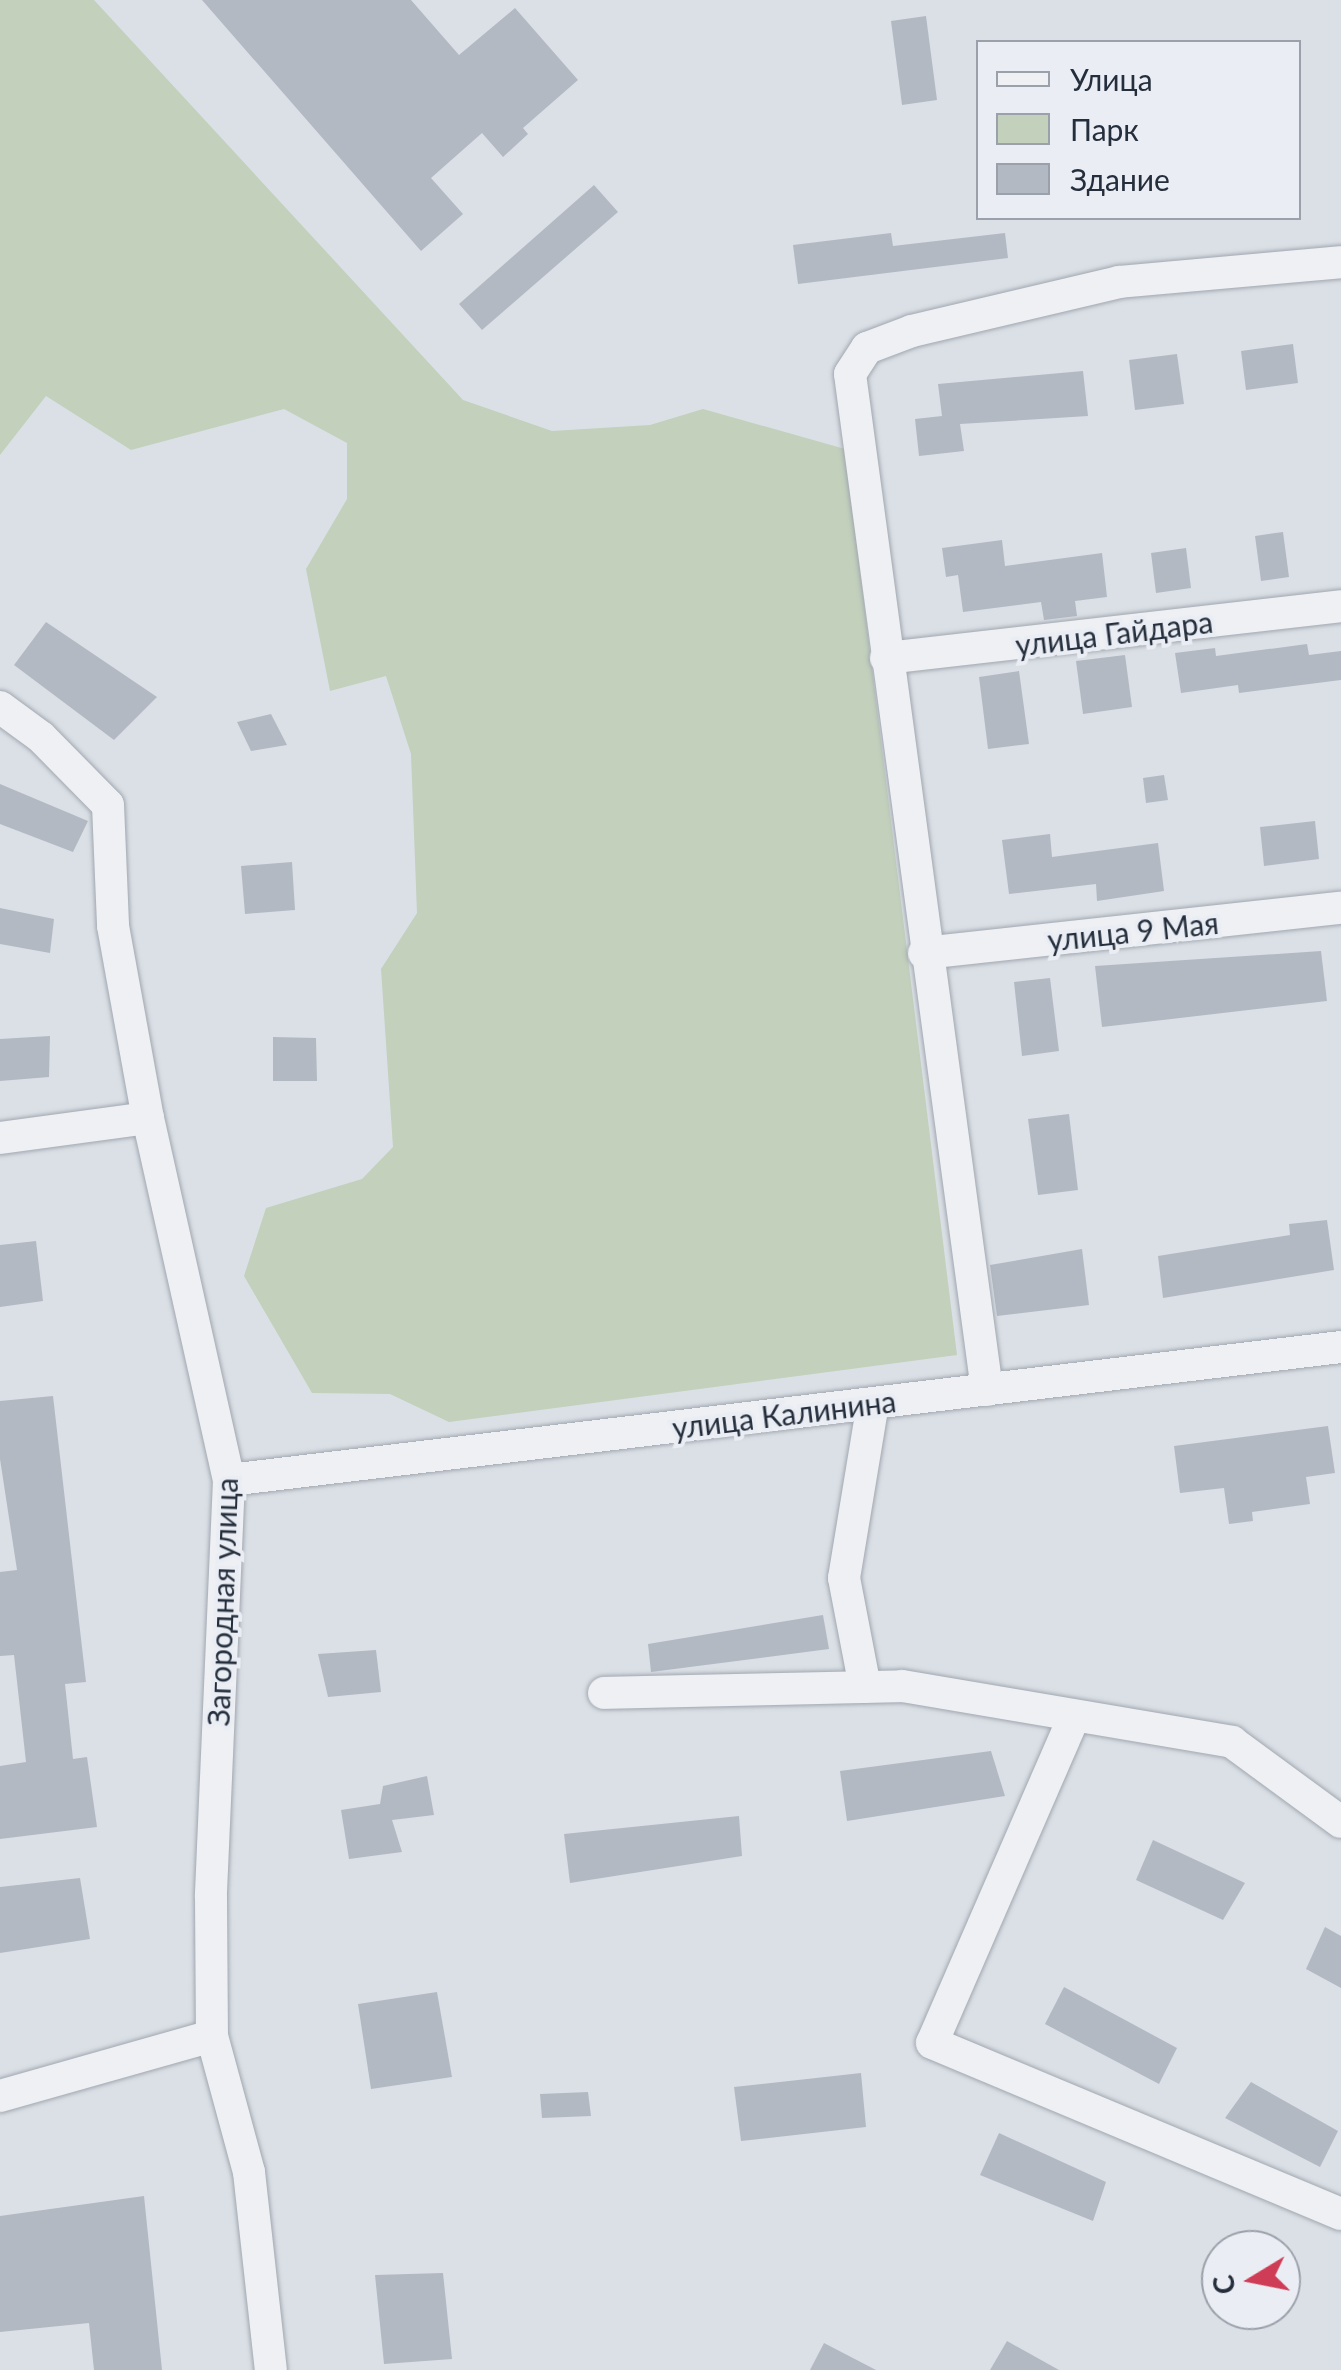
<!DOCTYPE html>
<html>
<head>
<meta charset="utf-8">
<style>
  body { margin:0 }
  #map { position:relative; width:1341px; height:2370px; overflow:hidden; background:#dbe0e6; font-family:Lato,sans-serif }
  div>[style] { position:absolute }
  .green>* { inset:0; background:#c2d0bc }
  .building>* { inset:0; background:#b2b9c3 }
  .roads { filter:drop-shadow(0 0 2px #a1a7b0) drop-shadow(0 0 2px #a1a7b0) }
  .minor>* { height:32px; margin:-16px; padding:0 16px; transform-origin:16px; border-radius:16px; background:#eef0f4 }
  span { translate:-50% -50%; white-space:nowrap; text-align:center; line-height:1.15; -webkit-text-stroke:8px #eaeef4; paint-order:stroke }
  .street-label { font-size:30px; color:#252e3c }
  .legend { position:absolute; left:976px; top:40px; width:325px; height:180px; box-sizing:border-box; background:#eaeef4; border:2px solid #9ba1aa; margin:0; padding:12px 18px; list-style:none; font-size:30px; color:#252e3c }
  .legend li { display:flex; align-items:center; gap:20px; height:50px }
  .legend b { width:50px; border:2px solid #9ba1aa }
  .north { position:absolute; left:1201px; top:2230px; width:100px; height:100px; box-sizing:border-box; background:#eaeef4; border:2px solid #9ba1aa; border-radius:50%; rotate:260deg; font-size:28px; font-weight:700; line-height:40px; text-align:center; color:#252e3c }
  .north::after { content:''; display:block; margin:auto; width:35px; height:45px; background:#cf3c56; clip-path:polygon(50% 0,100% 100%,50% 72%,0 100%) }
</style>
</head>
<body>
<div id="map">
  <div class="green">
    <div style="clip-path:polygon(0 0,94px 0,463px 400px,552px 431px,650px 425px,703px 409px,845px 449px,957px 1355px,449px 1422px,390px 1394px,312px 1393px,244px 1276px,266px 1208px,362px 1179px,393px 1147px,381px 969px,417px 913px,411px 754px,386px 676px,330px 691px,306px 569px,347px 499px,347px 443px,284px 409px,131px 450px,46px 396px,0 455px)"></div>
  </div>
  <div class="building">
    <div style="clip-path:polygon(202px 0,411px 0,459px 55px,515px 8px,578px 80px,523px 128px,528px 134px,503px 157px,482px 133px,431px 178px,463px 214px,421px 251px)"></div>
    <div style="clip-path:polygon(926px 16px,937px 100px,902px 105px,891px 21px)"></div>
    <div style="clip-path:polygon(594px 185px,618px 212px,482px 330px,459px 304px)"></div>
    <div style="clip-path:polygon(891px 233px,893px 246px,1005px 233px,1008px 258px,798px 284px,793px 245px)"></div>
    <div style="clip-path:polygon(1293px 344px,1298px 383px,1246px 390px,1241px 351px)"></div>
    <div style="clip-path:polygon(1177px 354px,1184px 404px,1135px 410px,1129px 360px)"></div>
    <div style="clip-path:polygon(1083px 371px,1088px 416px,960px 424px,964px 451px,919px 456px,915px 419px,942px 416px,938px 384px)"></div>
    <div style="clip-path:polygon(1283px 532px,1289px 577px,1261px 581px,1255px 536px)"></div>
    <div style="clip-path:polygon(1002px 540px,1005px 566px,1102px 553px,1107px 597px,1075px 601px,1077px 616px,1044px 620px,1041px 602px,963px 612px,958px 575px,946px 577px,942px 548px)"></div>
    <div style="clip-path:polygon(1186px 548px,1191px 588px,1156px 593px,1151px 553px)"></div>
    <div style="clip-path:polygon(46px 622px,157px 697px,114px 740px,14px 665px)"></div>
    <div style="clip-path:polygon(1307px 644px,1309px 655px,1341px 651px,1341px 680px,1239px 693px,1238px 685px,1181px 693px,1175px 653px,1215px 648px,1216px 656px)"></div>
    <div style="clip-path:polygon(1125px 655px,1132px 707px,1083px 714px,1076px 661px)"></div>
    <div style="clip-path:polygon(1019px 671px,1029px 744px,988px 749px,979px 677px)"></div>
    <div style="clip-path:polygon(271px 714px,287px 745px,251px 751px,237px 722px)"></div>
    <div style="clip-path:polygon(1164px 775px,1168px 800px,1146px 803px,1143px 778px)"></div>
    <div style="clip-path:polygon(0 784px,88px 821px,73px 852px,0 824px)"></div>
    <div style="clip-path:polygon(1315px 821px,1319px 859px,1264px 866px,1260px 827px)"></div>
    <div style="clip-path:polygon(1050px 834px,1052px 857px,1158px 843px,1164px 891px,1097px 901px,1096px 884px,1009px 894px,1002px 840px)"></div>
    <div style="clip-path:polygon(292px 862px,295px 910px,245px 914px,241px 866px)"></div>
    <div style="clip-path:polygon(0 908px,54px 919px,50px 953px,0 944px)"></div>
    <div style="clip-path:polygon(1321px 951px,1327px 1001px,1102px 1027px,1095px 966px)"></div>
    <div style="clip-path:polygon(1050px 978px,1059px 1051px,1022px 1056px,1014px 982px)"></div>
    <div style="clip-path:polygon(50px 1036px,49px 1077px,0 1081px,0 1039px)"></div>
    <div style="clip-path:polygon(273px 1037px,316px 1038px,317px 1081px,273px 1081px)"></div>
    <div style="clip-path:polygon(1069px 1114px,1078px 1190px,1038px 1195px,1028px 1119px)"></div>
    <div style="clip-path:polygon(1327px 1220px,1334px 1270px,1163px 1298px,1158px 1256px,1290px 1235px,1289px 1224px)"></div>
    <div style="clip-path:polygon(36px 1241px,43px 1301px,0 1307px,0 1245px)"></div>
    <div style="clip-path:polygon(1082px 1249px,1089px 1305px,997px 1316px,990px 1265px)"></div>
    <div style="clip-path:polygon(53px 1396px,86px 1682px,65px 1684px,73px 1759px,87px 1757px,97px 1827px,0 1839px,0 1766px,26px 1762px,14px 1655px,0 1656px,0 1572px,17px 1570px,0 1459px,0 1401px)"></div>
    <div style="clip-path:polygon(1328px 1426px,1335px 1473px,1306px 1477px,1310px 1504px,1252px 1512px,1253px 1521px,1229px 1524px,1224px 1488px,1180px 1493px,1174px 1446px)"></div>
    <div style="clip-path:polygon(823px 1615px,829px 1649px,651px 1672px,648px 1644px)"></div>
    <div style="clip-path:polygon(376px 1650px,381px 1692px,328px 1697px,318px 1654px)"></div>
    <div style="clip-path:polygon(991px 1751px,1005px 1796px,847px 1821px,840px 1771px)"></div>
    <div style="clip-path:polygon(427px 1776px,434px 1815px,392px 1820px,402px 1852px,349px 1859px,341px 1810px,380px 1804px,383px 1786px)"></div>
    <div style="clip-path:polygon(739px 1816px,742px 1856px,570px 1883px,564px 1834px)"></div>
    <div style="clip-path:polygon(1153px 1840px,1245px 1883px,1223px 1920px,1136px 1880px)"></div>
    <div style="clip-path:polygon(80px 1878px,90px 1939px,0 1953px,0 1887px)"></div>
    <div style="clip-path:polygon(1325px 1927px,1341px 1936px,1341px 1988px,1306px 1969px)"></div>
    <div style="clip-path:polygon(1064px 1987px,1177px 2048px,1159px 2084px,1045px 2024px)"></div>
    <div style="clip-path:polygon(437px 1992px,452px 2077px,371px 2089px,358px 2004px)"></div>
    <div style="clip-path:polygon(861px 2073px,866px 2127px,741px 2141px,734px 2087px)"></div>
    <div style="clip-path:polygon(1251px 2082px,1338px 2131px,1320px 2167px,1225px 2118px)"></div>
    <div style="clip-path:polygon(588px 2092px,591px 2116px,542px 2118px,540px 2094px)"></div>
    <div style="clip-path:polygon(999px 2133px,1106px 2182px,1093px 2221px,980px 2175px)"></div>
    <div style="clip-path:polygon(144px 2196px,162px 2370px,94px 2370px,89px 2323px,0 2332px,0 2216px)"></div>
    <div style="clip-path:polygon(443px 2273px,452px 2359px,384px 2364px,375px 2275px)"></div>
    <div style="clip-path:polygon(1007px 2341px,1059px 2370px,990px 2370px)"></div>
    <div style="clip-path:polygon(824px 2343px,876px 2370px,810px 2370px)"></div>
  </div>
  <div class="roads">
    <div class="minor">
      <div style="left:886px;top:658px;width:458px;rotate:-6.5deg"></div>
      <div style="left:0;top:707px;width:51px;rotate:36.2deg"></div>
      <div style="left:41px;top:737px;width:95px;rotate:45.4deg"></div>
      <div style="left:108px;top:805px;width:121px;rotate:87.6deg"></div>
      <div style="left:113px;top:926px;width:195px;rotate:79.7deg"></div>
      <div style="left:148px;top:1118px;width:371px;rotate:77.4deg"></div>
      <div style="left:229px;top:1480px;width:417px;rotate:92.5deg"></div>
      <div style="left:211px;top:1897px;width:139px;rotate:89.6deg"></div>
      <div style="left:212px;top:2036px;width:141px;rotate:74.8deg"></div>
      <div style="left:249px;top:2172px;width:199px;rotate:83.7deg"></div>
      <div style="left:924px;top:953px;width:419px;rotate:-6.2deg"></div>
      <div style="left:0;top:1138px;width:149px;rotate:-7.7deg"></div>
      <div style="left:987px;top:1390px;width:1025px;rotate:-97.68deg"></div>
      <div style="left:850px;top:374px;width:31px;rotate:-57deg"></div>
      <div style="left:867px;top:348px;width:48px;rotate:-20.7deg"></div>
      <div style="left:912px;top:331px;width:213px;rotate:-13.3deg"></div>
      <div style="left:1119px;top:282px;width:223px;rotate:-5.1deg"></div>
      <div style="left:229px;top:1480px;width:1120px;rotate:-6.82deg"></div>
      <div style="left:865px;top:1687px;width:111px;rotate:-100.9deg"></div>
      <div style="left:844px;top:1578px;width:177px;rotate:-80.6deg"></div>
      <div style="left:604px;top:1693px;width:298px;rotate:-1.3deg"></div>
      <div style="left:902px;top:1686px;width:335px;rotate:9.6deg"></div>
      <div style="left:1232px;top:1742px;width:135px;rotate:36.3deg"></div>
      <div style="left:1073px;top:1719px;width:353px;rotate:113.5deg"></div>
      <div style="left:932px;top:2043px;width:443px;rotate:22.7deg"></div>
      <div style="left:0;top:2096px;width:220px;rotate:-15.8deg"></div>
    </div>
  </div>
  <div class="street-label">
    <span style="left:1114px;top:633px;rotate:-7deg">улица Гайдара</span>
    <span style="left:1133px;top:931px;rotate:-6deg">улица 9 Мая</span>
    <span style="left:784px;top:1414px;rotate:-7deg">улица Калинина</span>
    <span style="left:222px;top:1602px;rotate:-88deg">Загородная улица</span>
  </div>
  <ul class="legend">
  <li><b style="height:12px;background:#eef0f4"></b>Улица</li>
  <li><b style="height:28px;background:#c2d0bc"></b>Парк</li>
  <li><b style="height:28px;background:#b2b9c3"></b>Здание</li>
  </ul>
  <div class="north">С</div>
</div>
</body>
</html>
